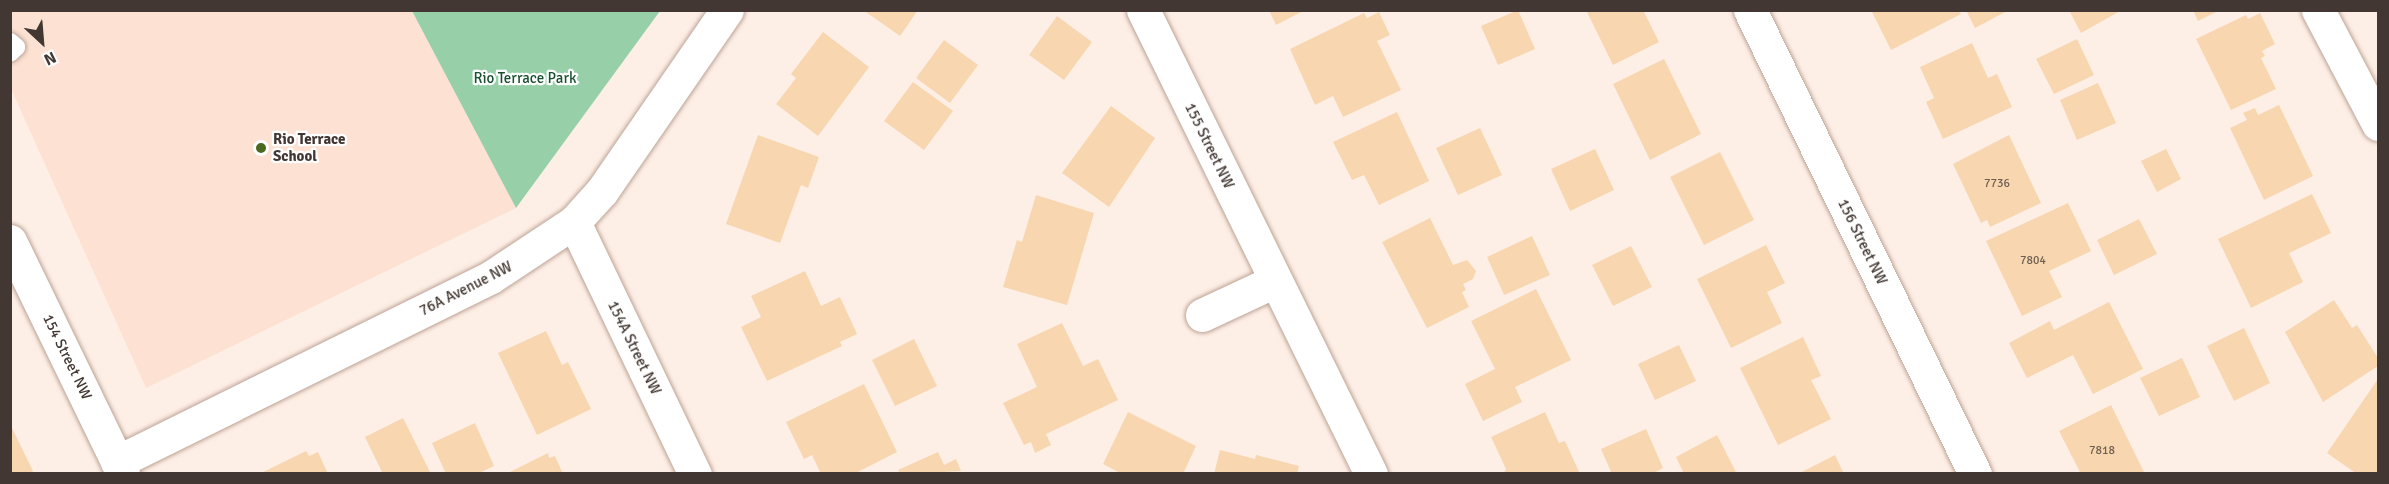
<!DOCTYPE html>
<html>
<head>
<meta charset="utf-8">
<style>
  body { margin:0 }
  #map { position:relative; width:2389px; height:484px; overflow:hidden; background:#feefe6; font-family:Signika,sans-serif }
  div>[style] { position:absolute }
  .built>* { inset:0; background:#fde2d3 }
  .green>* { inset:0; background:#97d0a8 }
  .building>* { inset:0; background:#f7d6b0 }
  .roads { filter:drop-shadow(0 0 2px #bca396) drop-shadow(0 0 2px #bca396) }
  .lane>* { height:18px; margin:-9px; padding:0 9px; transform-origin:9px; border-radius:9px; background:#fff }
  .street>* { height:33px; margin:-16.5px; padding:0 16.5px; transform-origin:16.5px; border-radius:16.5px; background:#fff }
  .secondary>* { height:33px; margin:-16.5px; padding:0 16.5px; transform-origin:16.5px; border-radius:16.5px; background:#fff }
  .dots>* { width:16px; height:16px; translate:-50% -50%; box-sizing:border-box; border:3px solid #fff; border-radius:50% }
  span { translate:-50% -50%; white-space:nowrap; text-align:center; line-height:1.15; -webkit-text-stroke:4.5px #fff; paint-order:stroke }
  .number-label { font-size:12px; color:#6f5f52 }
  .number-label span { -webkit-text-stroke-width:0 }
  .park-label { font-size:15px; color:#184f2e }
  .poi-label { font-size:15px; color:#423732; font-weight:700 }
  .left { translate:0 -50%; text-align:left }
  .street-label { font-size:15px; color:#423732 }
  .frame { position:absolute; inset:0; border:12px solid #423732; pointer-events:none }
  .north { position:absolute; left:12px; top:12px; width:60px; height:60px; -webkit-text-stroke:4px #fff; paint-order:stroke; rotate:154deg; font-size:16px; font-weight:700; line-height:24px; text-align:center; color:#423732 }
  .north::after { content:''; display:block; margin:auto; width:21px; height:27px; background:#423732; clip-path:polygon(50% 0,100% 100%,50% 72%,0 100%) }
</style>
</head>
<body>
<div id="map">
  <div class="built">
    <div style="clip-path:polygon(10px 11px,412px 11px,516px 208px,146px 388px,11px 89px)"></div>
  </div>
  <div class="green">
    <div style="clip-path:polygon(412px 11px,660px 11px,516px 208px)"></div>
  </div>
  <div class="building">
    <div style="clip-path:polygon(863px 10px,918px 10px,900px 36px)"></div>
    <div style="clip-path:polygon(1269px 10px,1305px 10px,1276px 25px)"></div>
    <div style="clip-path:polygon(1518px 10px,1535px 49px,1498px 65px,1481px 26px)"></div>
    <div style="clip-path:polygon(1586px 10px,1643px 10px,1659px 42px,1613px 65px)"></div>
    <div style="clip-path:polygon(1871px 10px,1959px 10px,1961px 14px,1891px 50px)"></div>
    <div style="clip-path:polygon(1966px 10px,2009px 10px,1975px 28px)"></div>
    <div style="clip-path:polygon(2069px 10px,2122px 10px,2081px 33px)"></div>
    <div style="clip-path:polygon(2193px 10px,2220px 10px,2198px 21px)"></div>
    <div style="clip-path:polygon(1379px 12px,1390px 35px,1377px 41px,1401px 90px,1343px 117px,1333px 96px,1315px 105px,1290px 49px,1364px 13px,1367px 18px)"></div>
    <div style="clip-path:polygon(2260px 13px,2275px 44px,2262px 51px,2265px 56px,2261px 58px,2276px 89px,2231px 110px,2196px 39px,2246px 15px,2248px 19px)"></div>
    <div style="clip-path:polygon(1057px 16px,1092px 42px,1064px 80px,1029px 55px)"></div>
    <div style="clip-path:polygon(823px 32px,869px 67px,818px 136px,776px 104px,796px 78px,791px 74px)"></div>
    <div style="clip-path:polygon(2077px 39px,2094px 75px,2054px 94px,2036px 59px)"></div>
    <div style="clip-path:polygon(944px 40px,978px 65px,950px 103px,916px 78px)"></div>
    <div style="clip-path:polygon(1972px 43px,1988px 78px,1997px 74px,2012px 107px,1943px 139px,1926px 102px,1934px 98px,1920px 67px)"></div>
    <div style="clip-path:polygon(1664px 59px,1701px 134px,1650px 160px,1613px 84px)"></div>
    <div style="clip-path:polygon(913px 82px,953px 111px,924px 150px,884px 121px)"></div>
    <div style="clip-path:polygon(2098px 83px,2116px 123px,2077px 140px,2060px 100px)"></div>
    <div style="clip-path:polygon(2279px 105px,2313px 176px,2264px 200px,2230px 128px,2247px 120px,2243px 113px,2255px 108px,2258px 115px)"></div>
    <div style="clip-path:polygon(1111px 106px,1155px 138px,1109px 207px,1062px 173px)"></div>
    <div style="clip-path:polygon(1397px 112px,1429px 181px,1379px 205px,1364px 175px,1352px 180px,1333px 142px)"></div>
    <div style="clip-path:polygon(1480px 128px,1502px 175px,1458px 195px,1436px 148px)"></div>
    <div style="clip-path:polygon(758px 135px,819px 157px,808px 188px,801px 185px,780px 243px,726px 224px)"></div>
    <div style="clip-path:polygon(2009px 135px,2041px 203px,1990px 227px,1987px 220px,1981px 223px,1953px 164px)"></div>
    <div style="clip-path:polygon(1595px 149px,1614px 190px,1570px 211px,1551px 169px)"></div>
    <div style="clip-path:polygon(2166px 149px,2181px 179px,2157px 192px,2141px 161px)"></div>
    <div style="clip-path:polygon(1720px 152px,1754px 220px,1704px 245px,1670px 177px)"></div>
    <div style="clip-path:polygon(2312px 194px,2331px 233px,2289px 253px,2303px 282px,2251px 308px,2218px 239px)"></div>
    <div style="clip-path:polygon(1036px 195px,1094px 213px,1067px 305px,1003px 287px,1017px 240px,1022px 242px)"></div>
    <div style="clip-path:polygon(2068px 203px,2091px 251px,2049px 271px,2062px 297px,2022px 316px,1986px 241px)"></div>
    <div style="clip-path:polygon(1430px 218px,1453px 265px,1467px 260px,1476px 271px,1473px 279px,1463px 284px,1466px 290px,1462px 292px,1469px 307px,1427px 328px,1382px 242px)"></div>
    <div style="clip-path:polygon(2139px 219px,2157px 254px,2114px 275px,2097px 240px)"></div>
    <div style="clip-path:polygon(1532px 236px,1550px 275px,1504px 295px,1487px 257px)"></div>
    <div style="clip-path:polygon(1766px 245px,1785px 283px,1767px 292px,1782px 323px,1731px 348px,1697px 279px)"></div>
    <div style="clip-path:polygon(1631px 246px,1652px 287px,1613px 306px,1592px 265px)"></div>
    <div style="clip-path:polygon(805px 271px,821px 306px,840px 297px,857px 334px,840px 342px,842px 346px,767px 381px,741px 327px,761px 317px,751px 296px)"></div>
    <div style="clip-path:polygon(1536px 289px,1571px 360px,1515px 387px,1522px 402px,1483px 421px,1465px 384px,1495px 369px,1471px 321px)"></div>
    <div style="clip-path:polygon(2334px 300px,2352px 328px,2357px 325px,2378px 358px,2378px 366px,2323px 402px,2285px 332px)"></div>
    <div style="clip-path:polygon(2109px 302px,2143px 369px,2093px 394px,2073px 355px,2027px 378px,2009px 343px,2050px 321px,2054px 330px)"></div>
    <div style="clip-path:polygon(1062px 323px,1083px 366px,1098px 359px,1118px 400px,1046px 434px,1051px 445px,1035px 453px,1031px 442px,1024px 445px,1003px 403px,1037px 387px,1017px 344px)"></div>
    <div style="clip-path:polygon(2244px 328px,2270px 383px,2234px 401px,2207px 346px)"></div>
    <div style="clip-path:polygon(546px 331px,562px 365px,568px 362px,591px 409px,537px 435px,498px 353px)"></div>
    <div style="clip-path:polygon(1803px 337px,1821px 376px,1811px 380px,1831px 419px,1778px 445px,1740px 368px)"></div>
    <div style="clip-path:polygon(914px 339px,937px 386px,895px 406px,872px 360px)"></div>
    <div style="clip-path:polygon(1679px 345px,1696px 381px,1655px 400px,1638px 364px)"></div>
    <div style="clip-path:polygon(2182px 358px,2200px 397px,2159px 416px,2140px 378px)"></div>
    <div style="clip-path:polygon(2378px 379px,2378px 474px,2357px 474px,2327px 453px)"></div>
    <div style="clip-path:polygon(864px 384px,897px 452px,854px 474px,821px 474px,812px 455px,804px 459px,786px 422px)"></div>
    <div style="clip-path:polygon(2111px 405px,2144px 472px,2081px 474px,2059px 431px)"></div>
    <div style="clip-path:polygon(1128px 412px,1196px 446px,1183px 474px,1122px 474px,1103px 464px)"></div>
    <div style="clip-path:polygon(1545px 412px,1559px 443px,1565px 441px,1580px 474px,1503px 474px,1506px 469px,1491px 437px)"></div>
    <div style="clip-path:polygon(403px 418px,431px 474px,383px 474px,365px 437px)"></div>
    <div style="clip-path:polygon(475px 423px,494px 466px,477px 474px,446px 474px,432px 443px)"></div>
    <div style="clip-path:polygon(10px 424px,33px 471px,29px 474px,10px 474px)"></div>
    <div style="clip-path:polygon(1646px 429px,1663px 468px,1652px 474px,1612px 474px,1601px 449px)"></div>
    <div style="clip-path:polygon(1717px 435px,1737px 474px,1684px 474px,1676px 457px)"></div>
    <div style="clip-path:polygon(1220px 450px,1255px 459px,1256px 455px,1299px 466px,1297px 474px,1214px 474px)"></div>
    <div style="clip-path:polygon(306px 451px,309px 456px,318px 452px,328px 474px,259px 474px)"></div>
    <div style="clip-path:polygon(938px 452px,944px 465px,956px 459px,961px 471px,900px 474px,898px 470px)"></div>
    <div style="clip-path:polygon(548px 453px,549px 458px,555px 456px,563px 474px,506px 474px)"></div>
    <div style="clip-path:polygon(1835px 455px,1844px 474px,1798px 474px)"></div>
  </div>
  <div class="roads">
    <div class="lane">
      <div style="left:10px;top:42px;width:8px;rotate:40deg"></div>
      <div style="left:16px;top:47px;width:8px;rotate:135deg"></div>
    </div>
    <div class="street">
      <div style="left:1143px;top:10px;width:517px;rotate:63.83deg"></div>
      <div style="left:2318px;top:10px;width:129px;rotate:62.2deg"></div>
      <div style="left:574px;top:222px;width:280px;rotate:64.4deg"></div>
      <div style="left:10px;top:241px;width:259px;rotate:64.1deg"></div>
      <div style="left:1202px;top:315px;width:81px;rotate:-25deg"></div>
      <div style="left:117px;top:462px;width:417px;rotate:-26.3deg"></div>
      <div style="left:491px;top:277px;width:100px;rotate:-33.5deg"></div>
      <div style="left:574px;top:222px;width:42px;rotate:-47.9deg"></div>
      <div style="left:602px;top:191px;width:220px;rotate:-55.4deg"></div>
    </div>
    <div class="secondary">
      <div style="left:1750px;top:10px;width:516px;rotate:64.13deg"></div>
    </div>
  </div>
  <div class="dots">
    <div style="left:261px;top:148px;background:#4a691e"></div>
  </div>
  <div class="number-label">
    <span style="left:1997px;top:184px">7736</span>
    <span style="left:2033px;top:261px">7804</span>
    <span style="left:2102px;top:451px">7818</span>
  </div>
  <div class="park-label">
    <span style="left:525px;top:79px">Rio Terrace Park</span>
  </div>
  <div class="poi-label">
    <span class="left" style="left:273px;top:148px">Rio Terrace<br>School</span>
  </div>
  <div class="street-label">
    <span style="left:1209px;top:146px;rotate:64deg">155 Street NW</span>
    <span style="left:1862px;top:242px;rotate:64deg">156 Street NW</span>
    <span style="left:466px;top:289px;rotate:-27deg">76A Avenue NW</span>
    <span style="left:634px;top:348px;rotate:64deg">154A Street NW</span>
    <span style="left:67px;top:357px;rotate:64deg">154 Street NW</span>
  </div>
  <div class="frame"></div>
  <div class="north">N</div>
</div>
</body>
</html>
